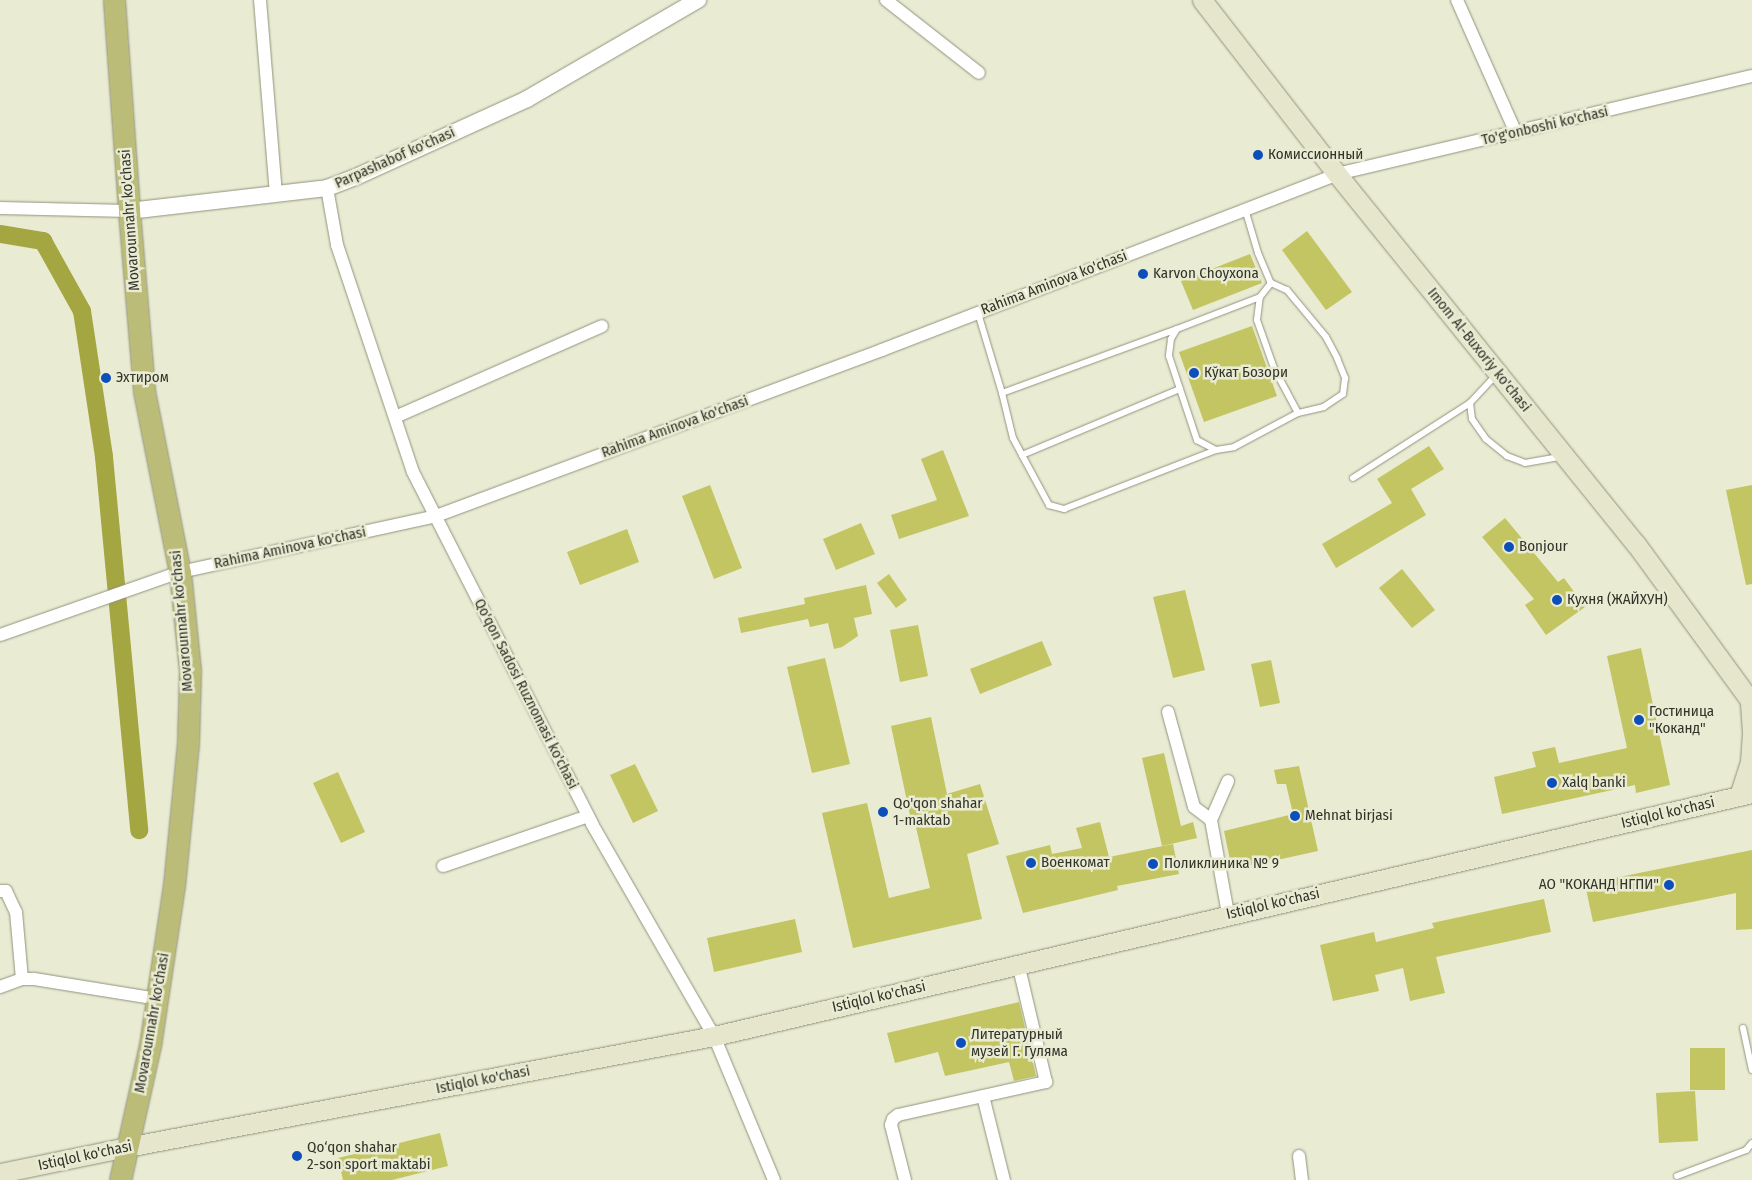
<!DOCTYPE html>
<html>
<head>
<meta charset="utf-8">
<style>
  body { margin:0 }
  #map { position:relative; width:1752px; height:1180px; overflow:hidden; background:#e9ebd3; font-family:"Fira Sans Condensed",sans-serif }
  div>[style] { position:absolute }
  .canal>* { height:18px; margin:-9px; padding:0 9px; transform-origin:9px; border-radius:9px; background:#a4a641 }
  .building>* { inset:0; background:#c2c562 }
  .roads { filter:drop-shadow(0 0 1px #92937d) drop-shadow(0 0 1px #92937d) }
  .service>* { height:6px; margin:-3px; padding:0 3px; transform-origin:3px; border-radius:3px; background:#fff }
  .minor>* { height:12px; margin:-6px; padding:0 6px; transform-origin:6px; border-radius:6px; background:#fff }
  .tertiary>* { height:16px; margin:-8px; padding:0 8px; transform-origin:8px; border-radius:8px; background:#fff }
  .secondary>* { height:19px; margin:-9.5px; padding:0 9.5px; transform-origin:9.5px; border-radius:9.5px; background:#e6e6cc }
  .trunk>* { height:21px; margin:-10.5px; padding:0 10.5px; transform-origin:10.5px; border-radius:10.5px; background:#bbbc78 }
  .dots>* { width:14px; height:14px; translate:-50% -50%; box-sizing:border-box; border:2px solid #e9ebd3; border-radius:50% }
  span { translate:-50% -50%; white-space:nowrap; text-align:center; line-height:1.15; -webkit-text-stroke:5px #e9ebd3; paint-order:stroke }
  .street-label { font-size:15px; color:#323329 }
  .poi-label { font-size:15px; color:#323329 }
  .left { translate:0 -50%; text-align:left }
  .right { translate:-100% -50%; text-align:right }
</style>
</head>
<body>
<div id="map">
  <div class="canal">
    <div style="left:0;top:234px;width:44px;rotate:9.2deg"></div>
    <div style="left:43px;top:241px;width:80px;rotate:60.9deg"></div>
    <div style="left:82px;top:311px;width:148px;rotate:81.4deg"></div>
    <div style="left:104px;top:457px;width:375px;rotate:84.6deg"></div>
  </div>
  <div class="building">
    <div style="clip-path:polygon(1307px 231px,1352px 292px,1326px 310px,1282px 250px)"></div>
    <div style="clip-path:polygon(1250px 254px,1262px 283px,1193px 310px,1181px 281px)"></div>
    <div style="clip-path:polygon(1252px 326px,1277px 396px,1204px 422px,1179px 352px)"></div>
    <div style="clip-path:polygon(1429px 446px,1444px 469px,1411px 489px,1426px 515px,1336px 568px,1322px 544px,1392px 503px,1377px 479px)"></div>
    <div style="clip-path:polygon(943px 450px,969px 516px,899px 539px,891px 515px,937px 500px,921px 459px)"></div>
    <div style="clip-path:polygon(710px 485px,742px 568px,714px 579px,682px 496px)"></div>
    <div style="clip-path:polygon(1752px 485px,1752px 584px,1746px 585px,1726px 490px)"></div>
    <div style="clip-path:polygon(1505px 518px,1558px 582px,1564px 578px,1585px 607px,1546px 635px,1525px 605px,1534px 599px,1482px 537px)"></div>
    <div style="clip-path:polygon(861px 523px,875px 554px,836px 570px,823px 539px)"></div>
    <div style="clip-path:polygon(627px 529px,639px 562px,580px 585px,567px 552px)"></div>
    <div style="clip-path:polygon(1402px 569px,1435px 610px,1412px 628px,1379px 588px)"></div>
    <div style="clip-path:polygon(889px 574px,907px 600px,896px 608px,877px 583px)"></div>
    <div style="clip-path:polygon(866px 585px,872px 614px,854px 618px,858px 636px,842px 647px,834px 649px,828px 623px,810px 627px,808px 619px,741px 633px,738px 618px,805px 604px,804px 598px)"></div>
    <div style="clip-path:polygon(1185px 590px,1205px 670px,1173px 678px,1153px 597px)"></div>
    <div style="clip-path:polygon(918px 625px,928px 676px,900px 682px,890px 630px)"></div>
    <div style="clip-path:polygon(1042px 641px,1052px 665px,980px 694px,970px 669px)"></div>
    <div style="clip-path:polygon(1641px 648px,1670px 785px,1636px 793px,1635px 785px,1502px 814px,1494px 777px,1536px 767px,1532px 752px,1555px 747px,1559px 763px,1627px 748px,1607px 656px)"></div>
    <div style="clip-path:polygon(825px 658px,850px 764px,812px 773px,787px 667px)"></div>
    <div style="clip-path:polygon(1271px 660px,1280px 703px,1260px 707px,1251px 664px)"></div>
    <div style="clip-path:polygon(931px 717px,947px 794px,980px 784px,999px 844px,967px 854px,982px 919px,853px 948px,822px 813px,867px 803px,889px 898px,930px 888px,914px 819px,911px 820px,891px 726px)"></div>
    <div style="clip-path:polygon(1164px 753px,1181px 826px,1193px 822px,1197px 838px,1162px 846px,1142px 758px)"></div>
    <div style="clip-path:polygon(635px 764px,658px 811px,633px 823px,610px 775px)"></div>
    <div style="clip-path:polygon(1299px 766px,1318px 851px,1232px 870px,1224px 831px,1293px 814px,1286px 784px,1277px 784px,1274px 770px)"></div>
    <div style="clip-path:polygon(338px 772px,365px 832px,341px 843px,313px 783px)"></div>
    <div style="clip-path:polygon(1100px 822px,1109px 857px,1173px 844px,1179px 874px,1117px 886px,1118px 890px,1023px 913px,1006px 856px,1050px 845px,1052px 854px,1082px 848px,1076px 828px)"></div>
    <div style="clip-path:polygon(1752px 850px,1752px 929px,1736px 930px,1736px 893px,1593px 922px,1585px 884px)"></div>
    <div style="clip-path:polygon(1544px 899px,1551px 932px,1436px 957px,1445px 993px,1410px 1001px,1403px 968px,1375px 975px,1379px 991px,1333px 1001px,1320px 945px,1374px 932px,1376px 942px,1434px 928px,1432px 923px)"></div>
    <div style="clip-path:polygon(795px 919px,802px 952px,714px 972px,707px 938px)"></div>
    <div style="clip-path:polygon(1019px 1002px,1036px 1076px,1014px 1081px,1009px 1062px,945px 1076px,938px 1052px,895px 1063px,887px 1033px)"></div>
    <div style="clip-path:polygon(1690px 1048px,1725px 1048px,1725px 1090px,1690px 1090px)"></div>
    <div style="clip-path:polygon(1695px 1091px,1698px 1141px,1659px 1143px,1656px 1093px)"></div>
    <div style="clip-path:polygon(440px 1133px,448px 1166px,392px 1180px,343px 1180px,338px 1158px)"></div>
  </div>
  <div class="roads">
    <div class="service">
      <div style="left:1245px;top:209px;width:46px;rotate:73.5deg"></div>
      <div style="left:1258px;top:253px;width:33px;rotate:67deg"></div>
      <div style="left:1271px;top:283px;width:17px;rotate:24deg"></div>
      <div style="left:1287px;top:290px;width:61px;rotate:50.3deg"></div>
      <div style="left:1326px;top:337px;width:24px;rotate:62deg"></div>
      <div style="left:1337px;top:358px;width:22px;rotate:68deg"></div>
      <div style="left:1345px;top:378px;width:16px;rotate:97deg"></div>
      <div style="left:1343px;top:394px;width:23px;rotate:146deg"></div>
      <div style="left:1324px;top:407px;width:27px;rotate:167deg"></div>
      <div style="left:1298px;top:413px;width:51px;rotate:-118.1deg"></div>
      <div style="left:1274px;top:368px;width:51px;rotate:-109.5deg"></div>
      <div style="left:1257px;top:320px;width:23px;rotate:-83deg"></div>
      <div style="left:1260px;top:297px;width:18px;rotate:-52deg"></div>
      <div style="left:1260px;top:297px;width:89px;rotate:158.9deg"></div>
      <div style="left:1177px;top:329px;width:12px;rotate:121deg"></div>
      <div style="left:1171px;top:339px;width:17px;rotate:97deg"></div>
      <div style="left:1169px;top:356px;width:89px;rotate:71.6deg"></div>
      <div style="left:1197px;top:440px;width:21px;rotate:28deg"></div>
      <div style="left:1216px;top:450px;width:18px;rotate:-9deg"></div>
      <div style="left:1234px;top:447px;width:72px;rotate:-28deg"></div>
      <div style="left:978px;top:313px;width:84px;rotate:73.3deg"></div>
      <div style="left:1002px;top:393px;width:186px;rotate:-20.1deg"></div>
      <div style="left:1497px;top:374px;width:40px;rotate:133deg"></div>
      <div style="left:1470px;top:403px;width:16px;rotate:83deg"></div>
      <div style="left:1472px;top:419px;width:24px;rotate:55deg"></div>
      <div style="left:1486px;top:439px;width:27px;rotate:39deg"></div>
      <div style="left:1507px;top:456px;width:19px;rotate:21deg"></div>
      <div style="left:1525px;top:463px;width:39px;rotate:-10deg"></div>
      <div style="left:1002px;top:393px;width:46px;rotate:76.3deg"></div>
      <div style="left:1013px;top:438px;width:19px;rotate:62deg"></div>
      <div style="left:1022px;top:455px;width:171px;rotate:-22.7deg"></div>
      <div style="left:1022px;top:455px;width:57px;rotate:61.6deg"></div>
      <div style="left:1049px;top:505px;width:16px;rotate:15deg"></div>
      <div style="left:1064px;top:509px;width:163px;rotate:-21.2deg"></div>
      <div style="left:1353px;top:478px;width:139px;rotate:-32.7deg"></div>
      <div style="left:1743px;top:1028px;width:43px;rotate:77.9deg"></div>
      <div style="left:1677px;top:1176px;width:74px;rotate:-20.6deg"></div>
      <div style="left:1746px;top:1150px;width:9px;rotate:-49deg"></div>
    </div>
    <div class="minor">
      <div style="left:260px;top:0;width:195px;rotate:85.3deg"></div>
      <div style="left:886px;top:0;width:118px;rotate:38.1deg"></div>
      <div style="left:1457px;top:0;width:145px;rotate:66.1deg"></div>
      <div style="left:327px;top:188px;width:58px;rotate:80deg"></div>
      <div style="left:337px;top:245px;width:239px;rotate:71.5deg"></div>
      <div style="left:413px;top:472px;width:395px;rotate:63deg"></div>
      <div style="left:592px;top:824px;width:245px;rotate:60.1deg"></div>
      <div style="left:714px;top:1036px;width:156px;rotate:67.4deg"></div>
      <div style="left:0;top:208px;width:129px;rotate:1.3deg"></div>
      <div style="left:395px;top:417px;width:226px;rotate:-23.7deg"></div>
      <div style="left:0;top:635px;width:191px;rotate:-19.3deg"></div>
      <div style="left:180px;top:572px;width:262px;rotate:-12.3deg"></div>
      <div style="left:436px;top:516px;width:476px;rotate:-20.4deg"></div>
      <div style="left:882px;top:350px;width:488px;rotate:-21.1deg"></div>
      <div style="left:1337px;top:174px;width:426px;rotate:-13.3deg"></div>
      <div style="left:1168px;top:712px;width:98px;rotate:74.7deg"></div>
      <div style="left:1194px;top:807px;width:21px;rotate:37deg"></div>
      <div style="left:1228px;top:781px;width:43px;rotate:113.6deg"></div>
      <div style="left:1211px;top:820px;width:96px;rotate:79.7deg"></div>
      <div style="left:443px;top:866px;width:153px;rotate:-19deg"></div>
      <div style="left:0;top:891px;width:6px"></div>
      <div style="left:6px;top:891px;width:23px;rotate:65deg"></div>
      <div style="left:16px;top:912px;width:67px;rotate:84.9deg"></div>
      <div style="left:0;top:987px;width:23px;rotate:-20deg"></div>
      <div style="left:22px;top:979px;width:12px"></div>
      <div style="left:34px;top:979px;width:125px;rotate:9.2deg"></div>
      <div style="left:983px;top:1096px;width:87px;rotate:76deg"></div>
      <div style="left:1299px;top:1156px;width:24px;rotate:83deg"></div>
      <div style="left:905px;top:1180px;width:57px;rotate:-104.3deg"></div>
      <div style="left:891px;top:1125px;width:6px;rotate:-72deg"></div>
      <div style="left:893px;top:1119px;width:6px;rotate:-39deg"></div>
      <div style="left:898px;top:1115px;width:152px;rotate:-12.6deg"></div>
      <div style="left:1046px;top:1082px;width:121px;rotate:-103.3deg"></div>
    </div>
    <div class="tertiary">
      <div style="left:129px;top:211px;width:199px;rotate:-6.6deg"></div>
      <div style="left:327px;top:188px;width:31px;rotate:-21deg"></div>
      <div style="left:356px;top:177px;width:188px;rotate:-24.5deg"></div>
      <div style="left:527px;top:99px;width:198px;rotate:-30.1deg"></div>
    </div>
    <div class="secondary">
      <div style="left:1202px;top:0;width:220px;rotate:52.2deg"></div>
      <div style="left:1337px;top:174px;width:476px;rotate:51.1deg"></div>
      <div style="left:1636px;top:544px;width:197px;rotate:53.9deg"></div>
      <div style="left:1739px;top:796px;width:36px;rotate:-72deg"></div>
      <div style="left:1750px;top:762px;width:30px;rotate:-86deg"></div>
      <div style="left:1752px;top:732px;width:32px;rotate:-94deg"></div>
      <div style="left:0;top:1173px;width:130px;rotate:-11.6deg"></div>
      <div style="left:127px;top:1147px;width:597px;rotate:-10.71deg"></div>
      <div style="left:714px;top:1036px;width:1066px;rotate:-13.18deg"></div>
    </div>
    <div class="trunk">
      <div style="left:114px;top:0;width:212px;rotate:85.9deg"></div>
      <div style="left:129px;top:211px;width:181px;rotate:85.2deg"></div>
      <div style="left:144px;top:391px;width:185px;rotate:78.8deg"></div>
      <div style="left:180px;top:572px;width:100px;rotate:84.2deg"></div>
      <div style="left:190px;top:671px;width:72px;rotate:91.6deg"></div>
      <div style="left:188px;top:743px;width:143px;rotate:95.6deg"></div>
      <div style="left:174px;top:885px;width:162px;rotate:98.5deg"></div>
      <div style="left:150px;top:1045px;width:138px;rotate:102.5deg"></div>
    </div>
  </div>
  <div class="dots">
    <div style="left:1258px;top:155px;background:#0d4fba"></div>
    <div style="left:1143px;top:274px;background:#0d4fba"></div>
    <div style="left:1194px;top:373px;background:#0d4fba"></div>
    <div style="left:106px;top:378px;background:#0d4fba"></div>
    <div style="left:1509px;top:547px;background:#0d4fba"></div>
    <div style="left:1557px;top:600px;background:#0d4fba"></div>
    <div style="left:1639px;top:720px;background:#0d4fba"></div>
    <div style="left:1552px;top:783px;background:#0d4fba"></div>
    <div style="left:883px;top:812px;background:#0d4fba"></div>
    <div style="left:1295px;top:816px;background:#0d4fba"></div>
    <div style="left:1031px;top:863px;background:#0d4fba"></div>
    <div style="left:1153px;top:864px;background:#0d4fba"></div>
    <div style="left:1669px;top:885px;background:#0d4fba"></div>
    <div style="left:961px;top:1043px;background:#0d4fba"></div>
    <div style="left:297px;top:1156px;background:#0d4fba"></div>
  </div>
  <div class="street-label">
    <span style="left:1545px;top:126px;rotate:-13deg">To'g'onboshi ko'chasi</span>
    <span style="left:395px;top:158px;rotate:-24deg">Parpashabof ko'chasi</span>
    <span style="left:130px;top:220px;rotate:-94deg">Movarounnahr ko'chasi</span>
    <span style="left:1054px;top:283px;rotate:-21deg">Rahima Aminova ko'chasi</span>
    <span style="left:1479px;top:350px;rotate:51deg">Imom Al-Buxoriy ko'chasi</span>
    <span style="left:675px;top:427px;rotate:-20deg">Rahima Aminova ko'chasi</span>
    <span style="left:290px;top:548px;rotate:-12deg">Rahima Aminova ko'chasi</span>
    <span style="left:182px;top:621px;rotate:-95deg">Movarounnahr ko'chasi</span>
    <span style="left:526px;top:694px;rotate:63deg">Qo'qon Sadosi Ruznomasi ko'chasi</span>
    <span style="left:1668px;top:813px;rotate:-13deg">Istiqlol ko'chasi</span>
    <span style="left:1273px;top:904px;rotate:-13deg">Istiqlol ko'chasi</span>
    <span style="left:879px;top:997px;rotate:-13deg">Istiqlol ko'chasi</span>
    <span style="left:152px;top:1023px;rotate:-80deg">Movarounnahr ko'chasi</span>
    <span style="left:483px;top:1080px;rotate:-11deg">Istiqlol ko'chasi</span>
    <span style="left:85px;top:1156px;rotate:-12deg">Istiqlol ko'chasi</span>
  </div>
  <div class="poi-label">
    <span class="left" style="left:1268px;top:155px">Комиссионный</span>
    <span class="left" style="left:1153px;top:274px">Karvon Choyxona</span>
    <span class="left" style="left:1204px;top:373px">Кўкат Бозори</span>
    <span class="left" style="left:116px;top:378px">Эхтиром</span>
    <span class="left" style="left:1519px;top:547px">Bonjour</span>
    <span class="left" style="left:1567px;top:600px">Кухня (ЖАЙХУН)</span>
    <span class="left" style="left:1649px;top:720px">Гостиница<br>"Коканд"</span>
    <span class="left" style="left:1562px;top:783px">Xalq banki</span>
    <span class="left" style="left:893px;top:812px">Qo'qon shahar<br>1-maktab</span>
    <span class="left" style="left:1305px;top:816px">Mehnat birjasi</span>
    <span class="left" style="left:1041px;top:863px">Военкомат</span>
    <span class="left" style="left:1164px;top:864px">Поликлиника № 9</span>
    <span class="right" style="left:1659px;top:885px">АО "КОКАНД НГПИ"</span>
    <span class="left" style="left:971px;top:1043px">Литературный<br>музей Г. Гуляма</span>
    <span class="left" style="left:307px;top:1156px">Qo‘qon shahar<br>2-son sport maktabi</span>
  </div>
</div>
</body>
</html>
